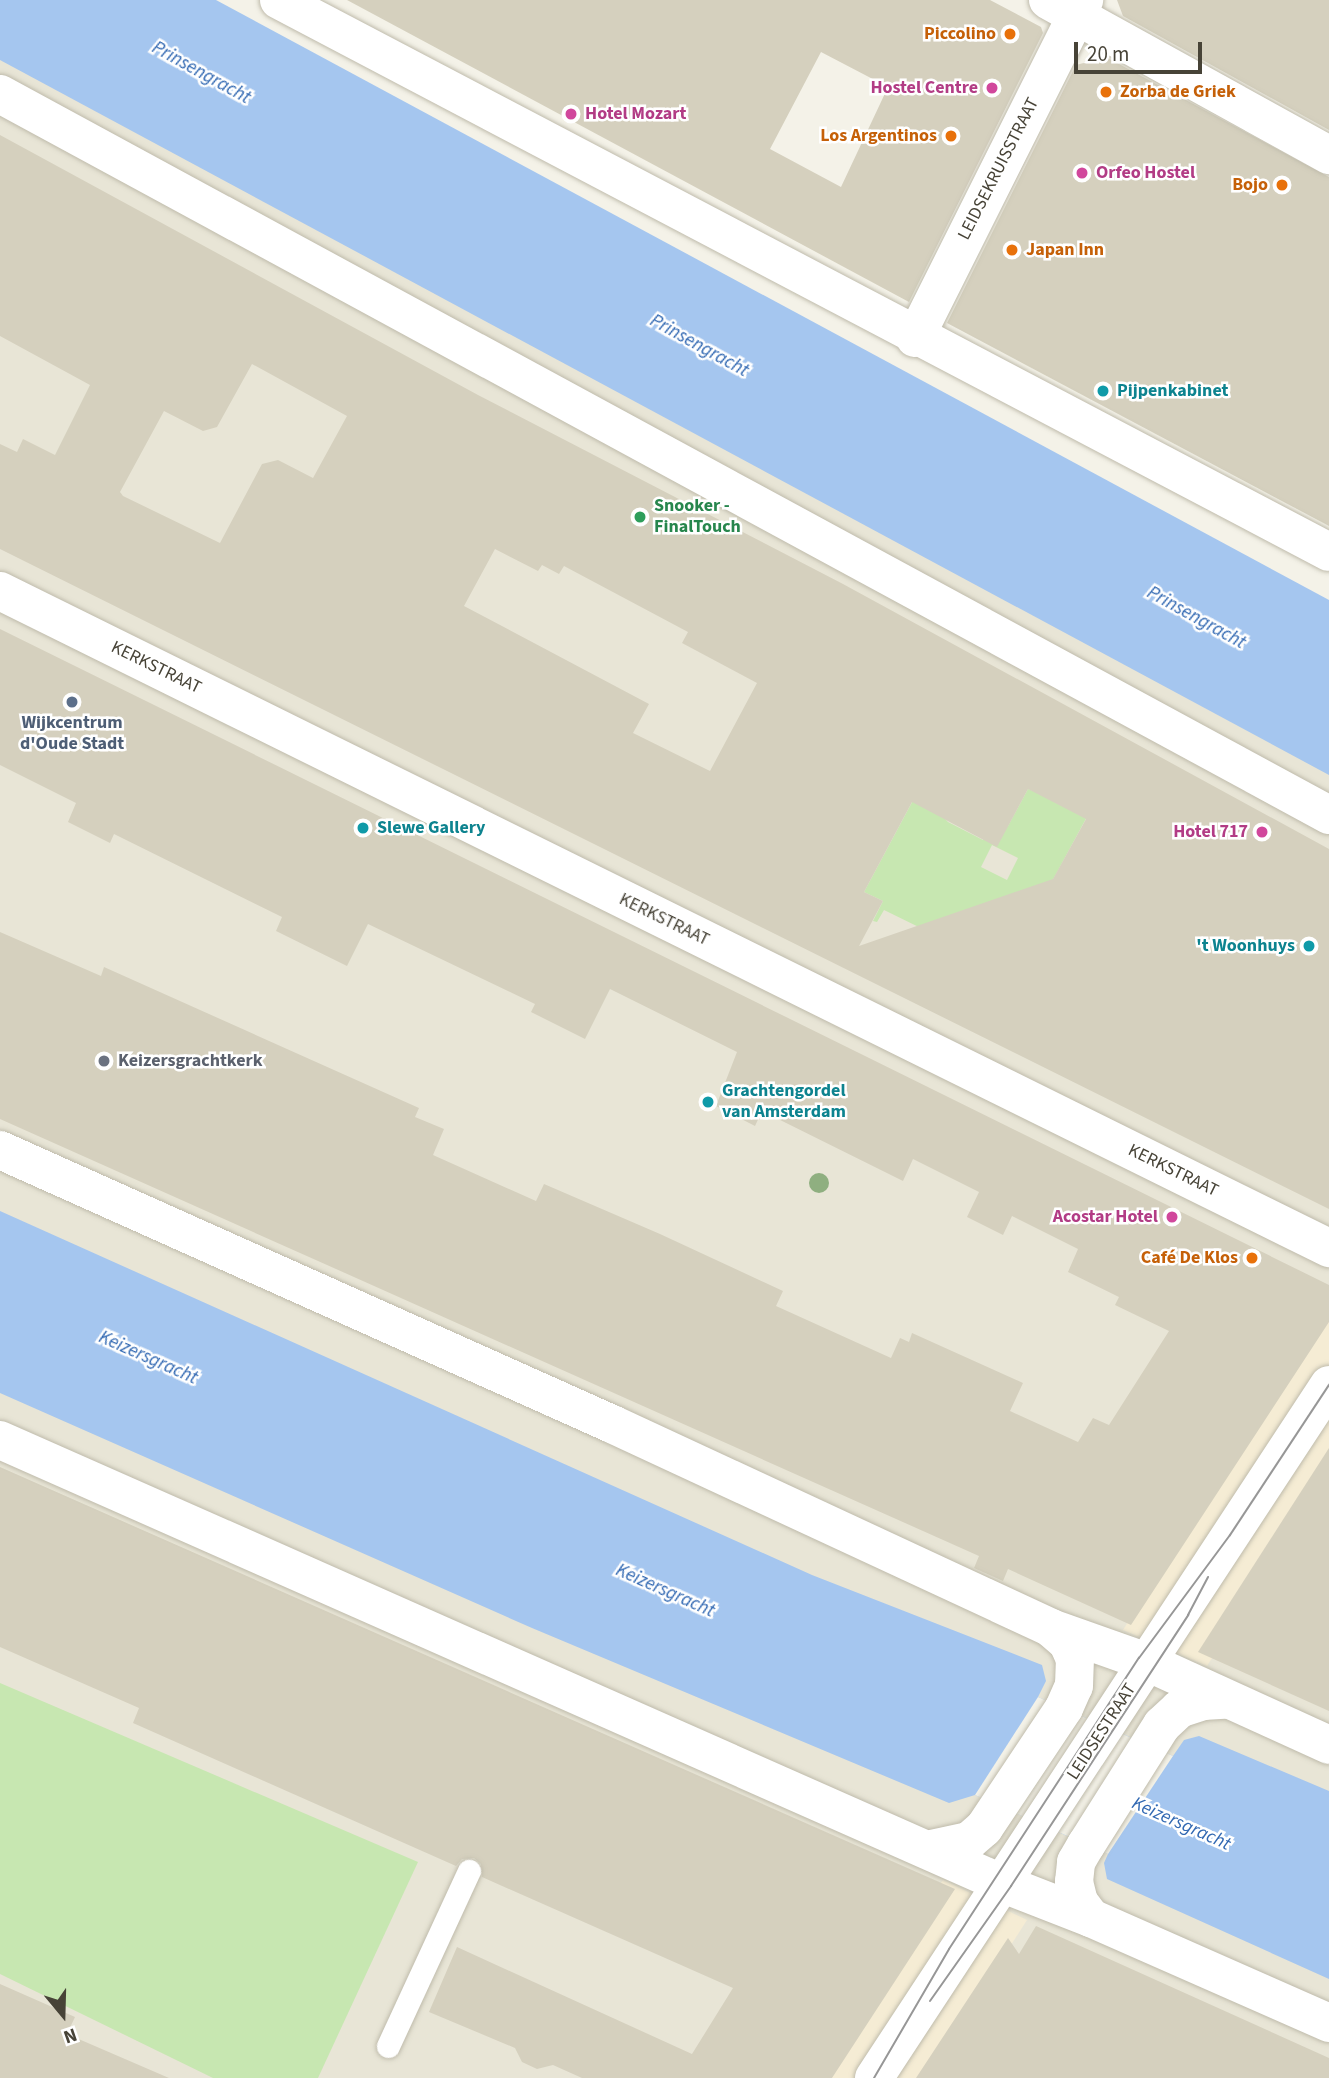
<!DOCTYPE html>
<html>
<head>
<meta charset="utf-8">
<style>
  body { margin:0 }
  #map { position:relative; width:1329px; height:2078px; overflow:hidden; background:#f4f2e8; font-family:"Source Sans 3",sans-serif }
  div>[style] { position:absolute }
  .residential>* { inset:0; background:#e8e5d6 }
  .commercial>* { inset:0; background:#f5ecd4 }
  .green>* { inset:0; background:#c7e7b1 }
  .water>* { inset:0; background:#a5c6ef }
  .pier>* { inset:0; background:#f4f2e8 }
  .building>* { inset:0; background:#d5d0be }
  .roads { filter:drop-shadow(0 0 2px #bfbbab) drop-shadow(0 0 2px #bfbbab) }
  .lane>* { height:23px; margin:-11.5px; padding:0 11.5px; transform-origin:11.5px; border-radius:11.5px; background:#fff }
  .street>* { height:38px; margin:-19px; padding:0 19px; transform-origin:19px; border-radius:19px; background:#fff }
  .tram>* { height:2px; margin:-1px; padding:0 1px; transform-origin:1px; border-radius:1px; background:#979797 }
  .trees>* { width:20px; height:20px; margin:-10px; border-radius:50%; background:#8faf80 }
  .dots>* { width:19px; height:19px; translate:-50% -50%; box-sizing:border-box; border:4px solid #fff; border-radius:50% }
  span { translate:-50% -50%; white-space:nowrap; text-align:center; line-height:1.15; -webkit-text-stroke:5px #fff; paint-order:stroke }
  .food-label { font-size:18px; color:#c56008; font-weight:700 }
  .right { translate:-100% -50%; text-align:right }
  .left { translate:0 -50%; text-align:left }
  .hotel-label { font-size:18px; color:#b23c85; font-weight:700 }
  .street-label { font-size:18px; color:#474337 }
  .culture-label { font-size:18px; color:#0d838f; font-weight:700 }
  .leisure-label { font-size:18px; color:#27864d; font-weight:700 }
  .service-label { font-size:18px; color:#4e5e75; font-weight:700 }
  .worship-label { font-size:18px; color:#5b616d; font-weight:700 }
  .water-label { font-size:19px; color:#3168b2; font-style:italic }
  .north { position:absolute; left:28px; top:1980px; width:70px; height:70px; -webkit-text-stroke:5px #fff; paint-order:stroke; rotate:161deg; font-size:19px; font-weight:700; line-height:28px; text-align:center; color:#474337 }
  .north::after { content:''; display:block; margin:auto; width:24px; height:32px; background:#474337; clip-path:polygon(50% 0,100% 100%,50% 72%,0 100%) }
  .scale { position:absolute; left:1074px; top:42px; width:128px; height:32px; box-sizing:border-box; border:4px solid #474337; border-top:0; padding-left:9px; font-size:21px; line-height:24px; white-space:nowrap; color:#474337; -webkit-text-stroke:5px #fff; paint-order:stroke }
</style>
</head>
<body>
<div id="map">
  <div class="residential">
    <div style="clip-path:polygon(0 49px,1329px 763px,1329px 2078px,0 2078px)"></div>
  </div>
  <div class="commercial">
    <div style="clip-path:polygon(1329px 1302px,1329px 1472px,1207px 1666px,1123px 1630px)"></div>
    <div style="clip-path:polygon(943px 1880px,1027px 1920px,926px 2078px,817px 2078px)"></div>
  </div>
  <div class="green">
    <div style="clip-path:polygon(evenodd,1028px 789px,1089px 813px,1014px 952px,933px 934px,884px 910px,877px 922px,873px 921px,883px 901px,864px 892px,918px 791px,948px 822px,983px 840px,992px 826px,1008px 826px,1028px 789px,992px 845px,1018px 858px,1007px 880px,981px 867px,992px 845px)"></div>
    <div style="clip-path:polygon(0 1683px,418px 1862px,318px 2078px,213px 2078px,0 1974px)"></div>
  </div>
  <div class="water">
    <div style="clip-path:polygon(0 0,216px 0,1329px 600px,1329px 775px,0 60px)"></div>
    <div style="clip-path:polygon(0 1211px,812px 1575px,1042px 1665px,1046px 1681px,1038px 1697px,1139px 1741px,1173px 1756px,1184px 1740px,1199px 1736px,1329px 1791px,1329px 1979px,1107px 1879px,1104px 1863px,1108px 1854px,1049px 1828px,975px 1795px,949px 1803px,532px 1628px,0 1393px)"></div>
  </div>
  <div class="pier">
    <div style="clip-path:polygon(1038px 1697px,1173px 1756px,1108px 1854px,975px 1795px)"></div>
  </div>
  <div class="building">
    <div style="clip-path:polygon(evenodd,347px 0,990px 0,1041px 27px,1043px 33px,909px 302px,347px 0,821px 52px,888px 87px,841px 187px,770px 149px,821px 52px)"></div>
    <div style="clip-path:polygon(1117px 0,1329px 0,1329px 130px,1123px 16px)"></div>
    <div style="clip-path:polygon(1106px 57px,1329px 177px,1329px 526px,947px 323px,1076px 65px)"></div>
    <div style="clip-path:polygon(evenodd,0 135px,478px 395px,843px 584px,1329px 849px,1329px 1209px,0 549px,0 444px,17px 452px,23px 439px,55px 455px,90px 385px,0 336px,0 135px,252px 364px,347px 416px,313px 478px,278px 460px,262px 464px,220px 543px,123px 496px,120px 492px,164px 411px,203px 431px,217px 427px,252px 364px,0 135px,495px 549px,538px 571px,542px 565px,559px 574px,564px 566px,688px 632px,682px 643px,757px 683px,710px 771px,633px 733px,649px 704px,464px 606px,495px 549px,0 135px,1028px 789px,1086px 819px,1053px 879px,859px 946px,883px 901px,864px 892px,912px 802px,997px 847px,1028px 789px)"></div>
    <div style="clip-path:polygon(0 629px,1329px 1285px,1329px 1322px,1131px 1625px,1008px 1569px,1003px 1581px,974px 1568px,979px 1556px,0 1119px,0 932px,101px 976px,104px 967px,419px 1108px,415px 1117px,444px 1129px,433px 1155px,536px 1201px,544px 1184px,660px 1234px,783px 1291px,776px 1306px,891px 1358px,900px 1338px,909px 1342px,912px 1333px,1023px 1383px,1010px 1411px,1078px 1442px,1093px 1418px,1109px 1425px,1169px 1331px,1115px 1305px,1119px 1297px,1068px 1272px,1078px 1249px,1012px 1216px,1003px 1235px,967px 1217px,979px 1192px,913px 1159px,903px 1181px,762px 1111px,755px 1126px,716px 1106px,737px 1052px,610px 989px,585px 1039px,531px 1012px,535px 1004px,368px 924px,347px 966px,276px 931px,282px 917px,114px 834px,110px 843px,68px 822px,76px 803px,0 765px)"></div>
    <div style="clip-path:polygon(1329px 1448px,1329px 1711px,1198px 1652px)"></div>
    <div style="clip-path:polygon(0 1467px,403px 1645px,955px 1889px,832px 2078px,582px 2078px,553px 2065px,537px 2069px,522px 2062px,515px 2048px,429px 2012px,457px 1947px,692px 2054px,733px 1988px,482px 1877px,481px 1864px,474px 1858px,462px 1859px,456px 1866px,133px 1723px,139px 1708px,0 1647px)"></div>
    <div style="clip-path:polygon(1036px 1926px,1329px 2058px,1329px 2078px,916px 2078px,1008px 1938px,1019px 1954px)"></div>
    <div style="clip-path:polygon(0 1984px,75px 2017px,67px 2034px,169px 2078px,0 2078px)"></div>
  </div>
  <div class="roads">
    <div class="lane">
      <div style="left:388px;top:2046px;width:193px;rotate:-65.2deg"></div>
    </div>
    <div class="street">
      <div style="left:279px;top:0;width:1186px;rotate:27.73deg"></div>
      <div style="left:1048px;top:0;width:321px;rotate:28.9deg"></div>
      <div style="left:0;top:94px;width:1512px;rotate:28.48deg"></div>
      <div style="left:915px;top:338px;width:378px;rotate:-63.4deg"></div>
      <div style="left:0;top:591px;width:1483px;rotate:26.31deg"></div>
      <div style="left:0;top:1150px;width:671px;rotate:24.12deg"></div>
      <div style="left:612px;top:1424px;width:484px;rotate:24.9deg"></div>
      <div style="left:1051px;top:1628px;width:102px;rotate:19.5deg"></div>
      <div style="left:1147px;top:1662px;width:200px;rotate:24.5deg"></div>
      <div style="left:0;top:1440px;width:1095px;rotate:23.87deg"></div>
      <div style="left:1001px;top:1883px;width:97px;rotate:21.3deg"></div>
      <div style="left:1091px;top:1918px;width:260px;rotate:23.8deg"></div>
      <div style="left:931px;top:1849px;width:39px;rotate:-12deg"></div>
      <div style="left:969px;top:1841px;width:20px;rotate:-41deg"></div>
      <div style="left:984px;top:1828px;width:144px;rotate:-56.3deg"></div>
      <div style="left:1064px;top:1708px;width:24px;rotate:-66deg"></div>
      <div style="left:1074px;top:1686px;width:27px;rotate:-88deg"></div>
      <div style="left:1075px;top:1659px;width:17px;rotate:-114deg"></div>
      <div style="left:1068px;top:1643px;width:23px;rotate:-139deg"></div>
      <div style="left:1091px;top:1918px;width:20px;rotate:-127deg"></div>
      <div style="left:1079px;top:1902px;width:21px;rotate:-104deg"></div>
      <div style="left:1074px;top:1882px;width:20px;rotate:-84deg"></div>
      <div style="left:1076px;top:1862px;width:20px;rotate:-60deg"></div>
      <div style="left:1086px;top:1845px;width:142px;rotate:-57.7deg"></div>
      <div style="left:1162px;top:1725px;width:23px;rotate:-43deg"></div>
      <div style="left:1179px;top:1709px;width:25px;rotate:-18deg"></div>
      <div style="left:1203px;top:1701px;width:21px;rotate:-3deg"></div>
      <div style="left:874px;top:2078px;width:829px;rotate:-56.71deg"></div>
    </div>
  </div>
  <div class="tram">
    <div style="left:930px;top:2001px;width:141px;rotate:-54.8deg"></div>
    <div style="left:1011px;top:1886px;width:324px;rotate:-56.8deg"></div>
    <div style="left:1188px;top:1615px;width:43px;rotate:-62.2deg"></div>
    <div style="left:874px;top:2078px;width:149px;rotate:-59.8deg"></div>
    <div style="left:949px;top:1949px;width:348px;rotate:-56.9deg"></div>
    <div style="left:1139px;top:1658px;width:153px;rotate:-53.5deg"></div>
    <div style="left:1230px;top:1535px;width:180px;rotate:-56.6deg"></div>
  </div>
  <div class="trees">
    <div style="left:819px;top:1183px"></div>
  </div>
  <div class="dots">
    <div style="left:1010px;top:34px;background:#e8710a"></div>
    <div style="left:992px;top:88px;background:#d1479c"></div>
    <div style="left:1106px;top:92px;background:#e8710a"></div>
    <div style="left:571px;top:114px;background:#d1479c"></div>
    <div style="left:951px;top:136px;background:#e8710a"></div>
    <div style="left:1082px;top:173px;background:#d1479c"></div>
    <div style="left:1282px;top:185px;background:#e8710a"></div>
    <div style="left:1012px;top:250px;background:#e8710a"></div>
    <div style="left:1103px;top:391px;background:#0f9aa8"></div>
    <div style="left:640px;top:517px;background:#2e9e5b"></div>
    <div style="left:72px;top:702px;background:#5c6f8a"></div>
    <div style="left:363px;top:828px;background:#0f9aa8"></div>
    <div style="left:1262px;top:832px;background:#d1479c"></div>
    <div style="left:1309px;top:946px;background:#0f9aa8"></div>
    <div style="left:104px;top:1061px;background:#6b7280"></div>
    <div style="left:708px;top:1102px;background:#0f9aa8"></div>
    <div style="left:1172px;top:1217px;background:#d1479c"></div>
    <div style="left:1252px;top:1258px;background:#e8710a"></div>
  </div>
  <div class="food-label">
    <span class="right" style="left:996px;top:34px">Piccolino</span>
    <span class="left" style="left:1120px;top:92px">Zorba de Griek</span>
    <span class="right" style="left:937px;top:136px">Los Argentinos</span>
    <span class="right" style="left:1268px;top:185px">Bojo</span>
    <span class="left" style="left:1026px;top:250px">Japan Inn</span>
    <span class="right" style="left:1238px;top:1258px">Café De Klos</span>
  </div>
  <div class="hotel-label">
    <span class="right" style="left:978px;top:88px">Hostel Centre</span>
    <span class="left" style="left:585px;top:114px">Hotel Mozart</span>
    <span class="left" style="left:1096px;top:173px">Orfeo Hostel</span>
    <span class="right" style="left:1248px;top:832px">Hotel 717</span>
    <span class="right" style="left:1158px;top:1217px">Acostar Hotel</span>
  </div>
  <div class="street-label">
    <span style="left:999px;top:169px;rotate:-63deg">LEIDSEKRUISSTRAAT</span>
    <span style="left:156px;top:668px;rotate:26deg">KERKSTRAAT</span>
    <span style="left:664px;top:920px;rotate:26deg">KERKSTRAAT</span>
    <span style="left:1173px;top:1171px;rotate:26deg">KERKSTRAAT</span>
    <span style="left:1102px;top:1732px;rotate:-57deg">LEIDSESTRAAT</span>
  </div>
  <div class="culture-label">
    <span class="left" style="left:1117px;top:391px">Pijpenkabinet</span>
    <span class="left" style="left:377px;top:828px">Slewe Gallery</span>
    <span class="right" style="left:1295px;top:946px">'t Woonhuys</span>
    <span class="left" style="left:722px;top:1102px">Grachtengordel<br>van Amsterdam</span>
  </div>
  <div class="leisure-label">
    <span class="left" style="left:654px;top:517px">Snooker -<br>FinalTouch</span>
  </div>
  <div class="service-label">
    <span style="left:72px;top:734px">Wijkcentrum<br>d'Oude Stadt</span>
  </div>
  <div class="worship-label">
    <span class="left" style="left:118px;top:1061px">Keizersgrachtkerk</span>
  </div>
  <div class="water-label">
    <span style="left:201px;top:73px;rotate:29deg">Prinsengracht</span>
    <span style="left:699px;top:346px;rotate:29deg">Prinsengracht</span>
    <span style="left:1196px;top:618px;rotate:29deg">Prinsengracht</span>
    <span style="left:148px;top:1358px;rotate:24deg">Keizersgracht</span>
    <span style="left:665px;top:1591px;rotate:24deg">Keizersgracht</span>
    <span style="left:1181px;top:1824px;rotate:24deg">Keizersgracht</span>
  </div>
  <div class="north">N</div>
  <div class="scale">20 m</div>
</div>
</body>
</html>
